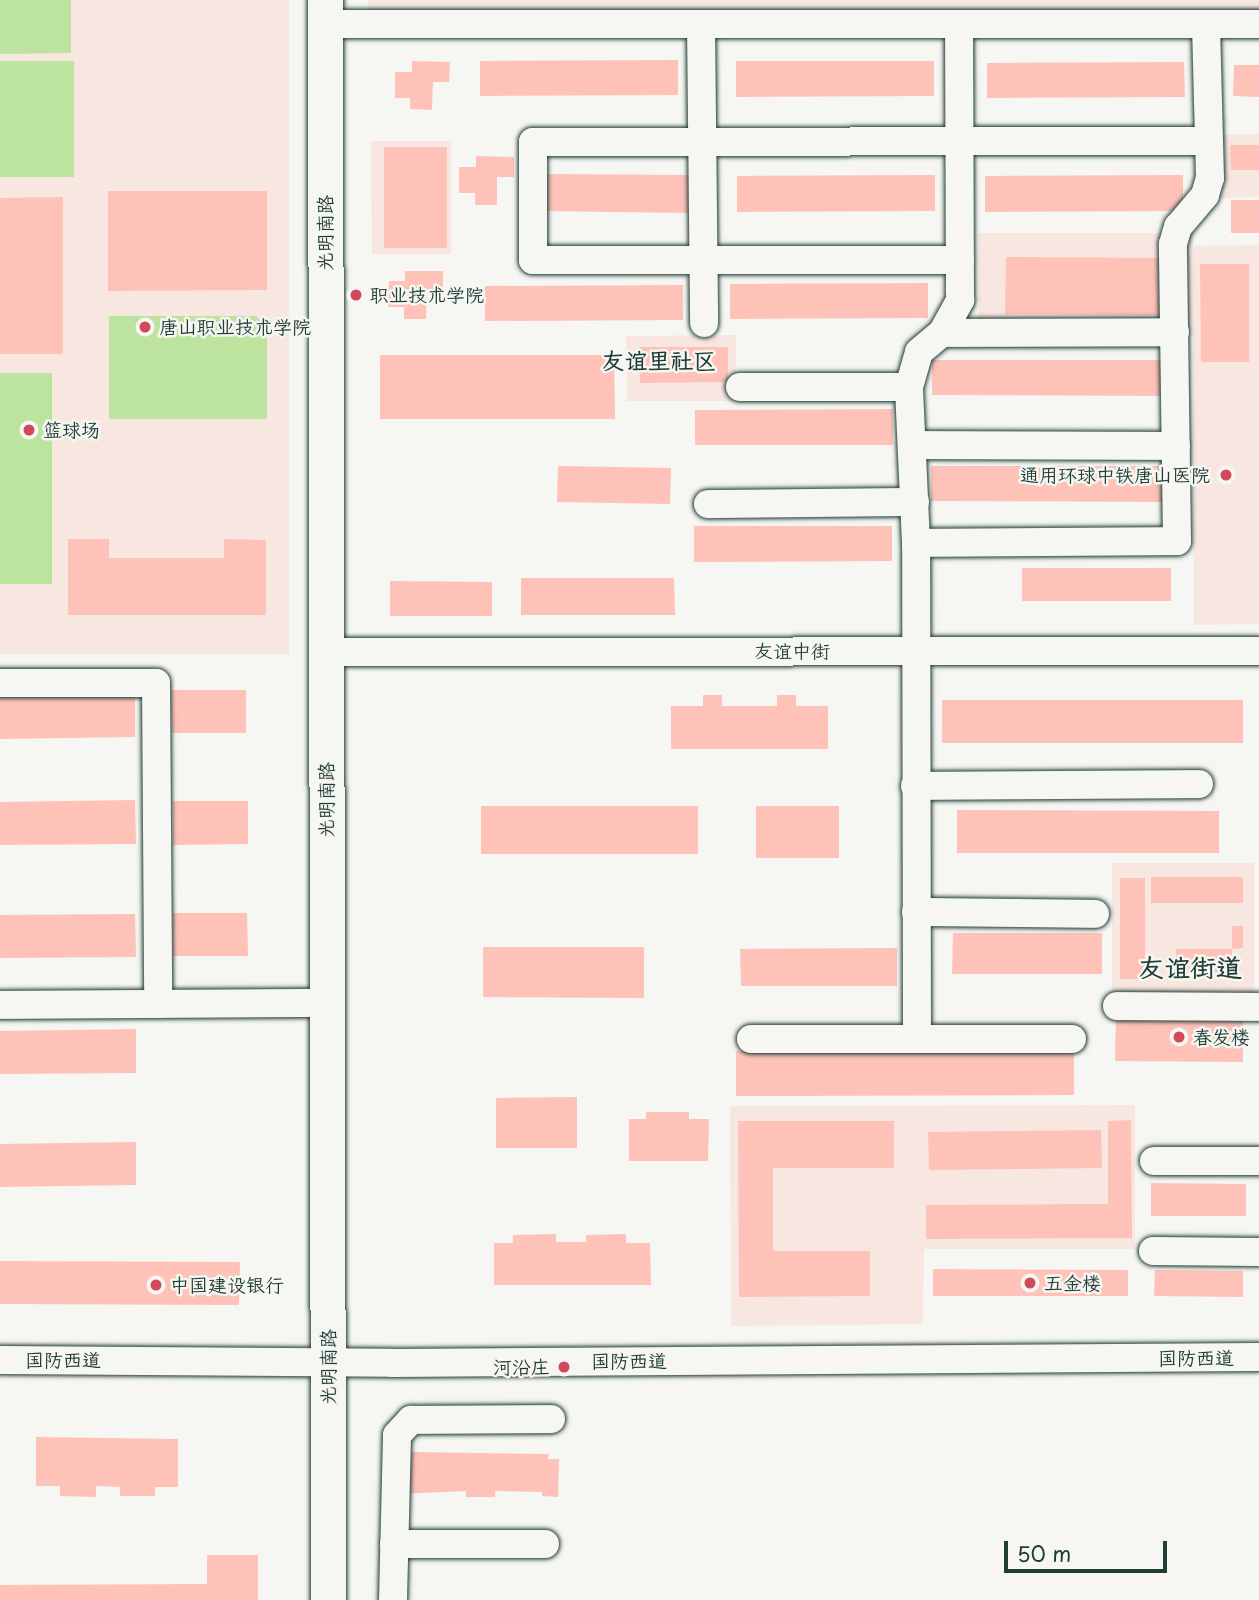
<!DOCTYPE html>
<html>
<head>
<meta charset="utf-8">
<style>
  body { margin:0 }
  #map { position:relative; width:1259px; height:1600px; overflow:hidden; background:#f6f6f2; font-family:"Playpen Sans","LXGW WenKai TC",sans-serif }
  div>[style] { position:absolute }
  .built>* { inset:0; background:#f8e6e1 }
  .green>* { inset:0; background:#bce49f }
  .building>* { inset:0; background:#fec2b9 }
  .roads { filter:drop-shadow(0 0 2px #1f3d34) drop-shadow(0 0 2px #1f3d34) }
  .minor>* { height:28px; margin:-14px; padding:0 14px; transform-origin:14px; border-radius:14px; background:#f6f6f2 }
  .major>* { height:35px; margin:-17.5px; padding:0 17.5px; transform-origin:17.5px; border-radius:17.5px; background:#f6f6f2 }
  .dots>* { width:19px; height:19px; translate:-50% -50%; box-sizing:border-box; border:4px solid #f6f6f2; border-radius:50% }
  span { translate:-50% -50%; white-space:nowrap; text-align:center; line-height:1.15; -webkit-text-stroke:5px #f6f6f2; paint-order:stroke }
  .street-label { font-size:19px; color:#1f3d34 }
  .poi-label { font-size:19px; color:#1f3d34 }
  .left { translate:0 -50%; text-align:left }
  .right { translate:-100% -50%; text-align:right }
  .quarter-label { font-size:23px; color:#1f3d34; font-weight:700 }
  .district-label { font-size:26px; color:#1f3d34; font-weight:700 }
  .scale { position:absolute; left:1004px; top:1541px; width:163px; height:32px; box-sizing:border-box; border:4px solid #1f3d34; border-top:0; padding-left:9px; font-size:21px; line-height:24px; white-space:nowrap; color:#1f3d34; -webkit-text-stroke:5px #f6f6f2; paint-order:stroke }
</style>
</head>
<body>
<div id="map">
  <div class="built">
    <div style="clip-path:polygon(0 0,289px 0,289px 654px,0 654px)"></div>
    <div style="clip-path:polygon(368px 0,1259px 0,1259px 10px,369px 15px)"></div>
    <div style="clip-path:polygon(1259px 134px,1259px 197px,1217px 198px,1216px 135px)"></div>
    <div style="clip-path:polygon(371px 141px,451px 141px,451px 254px,372px 254px)"></div>
    <div style="clip-path:polygon(979px 233px,1193px 233px,1193px 246px,1259px 245px,1259px 624px,1194px 625px,1193px 326px,979px 326px)"></div>
    <div style="clip-path:polygon(736px 335px,736px 401px,627px 401px,626px 336px)"></div>
    <div style="clip-path:polygon(1112px 863px,1254px 863px,1254px 997px,1112px 996px)"></div>
    <div style="clip-path:polygon(1135px 1105px,1135px 1249px,924px 1249px,923px 1324px,731px 1326px,730px 1106px)"></div>
  </div>
  <div class="green">
    <div style="clip-path:polygon(0 0,71px 0,71px 53px,0 54px)"></div>
    <div style="clip-path:polygon(0 61px,74px 61px,74px 177px,0 177px)"></div>
    <div style="clip-path:polygon(109px 316px,256px 316px,267px 327px,267px 419px,109px 419px)"></div>
    <div style="clip-path:polygon(0 373px,52px 373px,52px 584px,0 584px)"></div>
  </div>
  <div class="building">
    <div style="clip-path:polygon(678px 60px,678px 95px,480px 96px,480px 61px)"></div>
    <div style="clip-path:polygon(412px 61px,450px 62px,449px 82px,433px 82px,432px 110px,410px 109px,410px 98px,395px 98px,395px 72px,412px 72px)"></div>
    <div style="clip-path:polygon(736px 61px,934px 61px,934px 96px,736px 97px)"></div>
    <div style="clip-path:polygon(1184px 62px,1185px 97px,987px 98px,987px 63px)"></div>
    <div style="clip-path:polygon(1234px 65px,1259px 65px,1259px 97px,1233px 96px)"></div>
    <div style="clip-path:polygon(1230px 145px,1259px 145px,1259px 170px,1231px 170px)"></div>
    <div style="clip-path:polygon(384px 147px,447px 147px,447px 248px,384px 248px)"></div>
    <div style="clip-path:polygon(476px 156px,514px 157px,514px 177px,497px 177px,497px 205px,475px 205px,475px 193px,459px 193px,459px 167px,476px 167px)"></div>
    <div style="clip-path:polygon(545px 174px,689px 175px,688px 213px,544px 211px)"></div>
    <div style="clip-path:polygon(935px 175px,935px 211px,737px 212px,737px 176px)"></div>
    <div style="clip-path:polygon(1183px 175px,1183px 211px,985px 212px,985px 176px)"></div>
    <div style="clip-path:polygon(108px 191px,267px 191px,267px 290px,108px 291px)"></div>
    <div style="clip-path:polygon(63px 197px,63px 354px,0 354px,0 198px)"></div>
    <div style="clip-path:polygon(1231px 200px,1259px 200px,1259px 233px,1231px 233px)"></div>
    <div style="clip-path:polygon(1006px 257px,1166px 258px,1166px 315px,1005px 314px)"></div>
    <div style="clip-path:polygon(1200px 264px,1249px 264px,1249px 362px,1201px 362px)"></div>
    <div style="clip-path:polygon(405px 271px,443px 271px,443px 291px,427px 291px,426px 319px,404px 319px,404px 307px,388px 307px,389px 281px,405px 281px)"></div>
    <div style="clip-path:polygon(928px 283px,928px 318px,730px 319px,730px 284px)"></div>
    <div style="clip-path:polygon(683px 285px,683px 320px,485px 321px,485px 286px)"></div>
    <div style="clip-path:polygon(640px 347px,728px 347px,728px 382px,640px 383px)"></div>
    <div style="clip-path:polygon(380px 355px,614px 355px,615px 419px,380px 419px)"></div>
    <div style="clip-path:polygon(932px 360px,1174px 360px,1173px 396px,932px 395px)"></div>
    <div style="clip-path:polygon(893px 409px,893px 445px,695px 445px,695px 410px)"></div>
    <div style="clip-path:polygon(558px 466px,671px 468px,670px 504px,557px 502px)"></div>
    <div style="clip-path:polygon(931px 466px,1173px 466px,1173px 502px,931px 501px)"></div>
    <div style="clip-path:polygon(694px 526px,892px 526px,892px 561px,694px 562px)"></div>
    <div style="clip-path:polygon(68px 539px,109px 539px,109px 558px,224px 558px,224px 539px,266px 540px,266px 615px,68px 615px)"></div>
    <div style="clip-path:polygon(1022px 568px,1171px 568px,1171px 601px,1022px 601px)"></div>
    <div style="clip-path:polygon(521px 578px,674px 578px,675px 615px,521px 615px)"></div>
    <div style="clip-path:polygon(390px 581px,492px 582px,492px 616px,390px 616px)"></div>
    <div style="clip-path:polygon(171px 690px,246px 690px,246px 733px,172px 733px)"></div>
    <div style="clip-path:polygon(135px 694px,135px 737px,0 739px,0 695px)"></div>
    <div style="clip-path:polygon(703px 695px,722px 695px,722px 706px,777px 706px,777px 695px,796px 695px,796px 706px,828px 706px,828px 749px,671px 749px,671px 706px,703px 706px)"></div>
    <div style="clip-path:polygon(942px 700px,1243px 700px,1243px 743px,942px 743px)"></div>
    <div style="clip-path:polygon(135px 800px,136px 844px,0 845px,0 802px)"></div>
    <div style="clip-path:polygon(173px 801px,248px 801px,248px 844px,173px 845px)"></div>
    <div style="clip-path:polygon(481px 806px,698px 806px,698px 854px,481px 854px)"></div>
    <div style="clip-path:polygon(756px 806px,839px 806px,839px 858px,756px 858px)"></div>
    <div style="clip-path:polygon(957px 810px,1219px 811px,1219px 853px,957px 853px)"></div>
    <div style="clip-path:polygon(1151px 877px,1243px 877px,1243px 903px,1151px 903px)"></div>
    <div style="clip-path:polygon(1120px 878px,1145px 878px,1145px 979px,1120px 979px)"></div>
    <div style="clip-path:polygon(173px 913px,247px 913px,248px 956px,173px 956px)"></div>
    <div style="clip-path:polygon(135px 914px,136px 957px,0 958px,0 915px)"></div>
    <div style="clip-path:polygon(1232px 926px,1243px 926px,1243px 948px,1232px 949px)"></div>
    <div style="clip-path:polygon(953px 933px,1102px 933px,1102px 974px,952px 974px)"></div>
    <div style="clip-path:polygon(483px 947px,644px 947px,644px 998px,483px 997px)"></div>
    <div style="clip-path:polygon(897px 948px,897px 986px,741px 986px,740px 949px)"></div>
    <div style="clip-path:polygon(1176px 949px,1232px 949px,1232px 972px,1176px 973px)"></div>
    <div style="clip-path:polygon(1116px 1013px,1243px 1014px,1243px 1062px,1115px 1061px)"></div>
    <div style="clip-path:polygon(136px 1029px,136px 1073px,0 1074px,0 1031px)"></div>
    <div style="clip-path:polygon(1074px 1050px,1074px 1095px,736px 1096px,736px 1051px)"></div>
    <div style="clip-path:polygon(577px 1097px,577px 1148px,496px 1148px,496px 1098px)"></div>
    <div style="clip-path:polygon(646px 1112px,689px 1112px,689px 1119px,709px 1119px,708px 1161px,629px 1161px,629px 1119px,646px 1119px)"></div>
    <div style="clip-path:polygon(1131px 1120px,1132px 1238px,926px 1239px,926px 1205px,1108px 1204px,1108px 1121px)"></div>
    <div style="clip-path:polygon(738px 1121px,894px 1121px,894px 1168px,773px 1168px,773px 1251px,870px 1251px,870px 1296px,739px 1297px)"></div>
    <div style="clip-path:polygon(1101px 1130px,1102px 1168px,929px 1170px,928px 1132px)"></div>
    <div style="clip-path:polygon(136px 1142px,136px 1185px,0 1187px,0 1144px)"></div>
    <div style="clip-path:polygon(1151px 1183px,1246px 1184px,1246px 1216px,1151px 1216px)"></div>
    <div style="clip-path:polygon(556px 1234px,556px 1242px,586px 1242px,586px 1235px,626px 1234px,626px 1243px,650px 1243px,651px 1285px,494px 1285px,494px 1243px,513px 1243px,513px 1235px)"></div>
    <div style="clip-path:polygon(0 1261px,240px 1262px,239px 1305px,0 1304px)"></div>
    <div style="clip-path:polygon(933px 1269px,1128px 1270px,1128px 1296px,933px 1296px)"></div>
    <div style="clip-path:polygon(1155px 1270px,1243px 1271px,1243px 1297px,1154px 1296px)"></div>
    <div style="clip-path:polygon(36px 1437px,178px 1439px,178px 1487px,155px 1487px,155px 1496px,120px 1496px,120px 1487px,96px 1486px,96px 1497px,60px 1496px,60px 1486px,36px 1486px)"></div>
    <div style="clip-path:polygon(412px 1452px,549px 1454px,548px 1459px,559px 1459px,558px 1497px,542px 1496px,542px 1492px,495px 1491px,495px 1497px,466px 1497px,466px 1491px,398px 1494px,399px 1458px,411px 1458px)"></div>
    <div style="clip-path:polygon(207px 1555px,258px 1555px,258px 1600px,0 1600px,0 1585px,207px 1584px)"></div>
  </div>
  <div class="roads">
    <div class="minor">
      <div style="left:325px;top:24px;width:934px"></div>
      <div style="left:701px;top:24px;width:299px;rotate:89.4deg"></div>
      <div style="left:960px;top:260px;width:427px;rotate:180deg"></div>
      <div style="left:533px;top:260px;width:118px;rotate:-90deg"></div>
      <div style="left:533px;top:142px;width:674px;rotate:-0.09deg"></div>
      <div style="left:942px;top:333px;width:233px;rotate:-0.2deg"></div>
      <div style="left:740px;top:387px;width:169px"></div>
      <div style="left:914px;top:445px;width:262px;rotate:0.2deg"></div>
      <div style="left:708px;top:504px;width:207px;rotate:-0.6deg"></div>
      <div style="left:916px;top:543px;width:261px;rotate:-0.4deg"></div>
      <div style="left:1177px;top:541px;width:297px;rotate:-90.8deg"></div>
      <div style="left:1173px;top:244px;width:18px;rotate:-74deg"></div>
      <div style="left:1178px;top:227px;width:42px;rotate:-49.8deg"></div>
      <div style="left:1205px;top:195px;width:18px;rotate:-74deg"></div>
      <div style="left:1210px;top:178px;width:153px;rotate:-91.5deg"></div>
      <div style="left:326px;top:652px;width:933px;rotate:-0.06deg"></div>
      <div style="left:0;top:683px;width:156px"></div>
      <div style="left:156px;top:683px;width:321px;rotate:89.6deg"></div>
      <div style="left:915px;top:786px;width:284px;rotate:-0.4deg"></div>
      <div style="left:916px;top:912px;width:179px;rotate:0.6deg"></div>
      <div style="left:0;top:1005px;width:326px;rotate:-0.4deg"></div>
      <div style="left:1117px;top:1006px;width:142px;rotate:0.4deg"></div>
      <div style="left:751px;top:1039px;width:321px"></div>
      <div style="left:917px;top:1039px;width:496px;rotate:-90.1deg"></div>
      <div style="left:916px;top:543px;width:156px;rotate:-92.6deg"></div>
      <div style="left:909px;top:387px;width:36px;rotate:-74deg"></div>
      <div style="left:919px;top:352px;width:30px;rotate:-40deg"></div>
      <div style="left:942px;top:333px;width:38px;rotate:-61deg"></div>
      <div style="left:960px;top:300px;width:276px;rotate:-90.2deg"></div>
      <div style="left:1154px;top:1161px;width:105px"></div>
      <div style="left:1153px;top:1251px;width:106px;rotate:0.5deg"></div>
      <div style="left:0;top:1360px;width:392px;rotate:0.4deg"></div>
      <div style="left:392px;top:1363px;width:867px;rotate:-0.4deg"></div>
      <div style="left:394px;top:1544px;width:151px"></div>
      <div style="left:393px;top:1600px;width:165px;rotate:-88.6deg"></div>
      <div style="left:397px;top:1435px;width:21px;rotate:-47deg"></div>
      <div style="left:411px;top:1420px;width:140px;rotate:-0.4deg"></div>
    </div>
    <div class="major">
      <div style="left:325px;top:0;width:1600px;rotate:89.89deg"></div>
    </div>
  </div>
  <div class="dots">
    <div style="left:356px;top:295px;background:#d1495b"></div>
    <div style="left:145px;top:327px;background:#d1495b"></div>
    <div style="left:29px;top:430px;background:#d1495b"></div>
    <div style="left:1226px;top:475px;background:#d1495b"></div>
    <div style="left:1179px;top:1037px;background:#d1495b"></div>
    <div style="left:1030px;top:1283px;background:#d1495b"></div>
    <div style="left:156px;top:1285px;background:#d1495b"></div>
    <div style="left:564px;top:1367px;background:#d1495b"></div>
  </div>
  <div class="street-label">
    <span style="left:325px;top:233px;rotate:-90deg">光明南路</span>
    <span style="left:792px;top:651px">友谊中街</span>
    <span style="left:326px;top:800px;rotate:-90deg">光明南路</span>
    <span style="left:1196px;top:1358px">国防西道</span>
    <span style="left:63px;top:1360px">国防西道</span>
    <span style="left:629px;top:1361px">国防西道</span>
    <span style="left:328px;top:1367px;rotate:-90deg">光明南路</span>
  </div>
  <div class="poi-label">
    <span class="left" style="left:370px;top:295px">职业技术学院</span>
    <span class="left" style="left:159px;top:327px">唐山职业技术学院</span>
    <span class="left" style="left:43px;top:430px">篮球场</span>
    <span class="right" style="left:1210px;top:475px">通用环球中铁唐山医院</span>
    <span class="left" style="left:1193px;top:1037px">春发楼</span>
    <span class="left" style="left:1044px;top:1283px">五金楼</span>
    <span class="left" style="left:170px;top:1285px">中国建设银行</span>
    <span class="right" style="left:550px;top:1367px">河沿庄</span>
  </div>
  <div class="quarter-label">
    <span style="left:659px;top:360px">友谊里社区</span>
  </div>
  <div class="district-label">
    <span style="left:1190px;top:967px">友谊街道</span>
  </div>
  <div class="scale">50 m</div>
</div>
</body>
</html>
